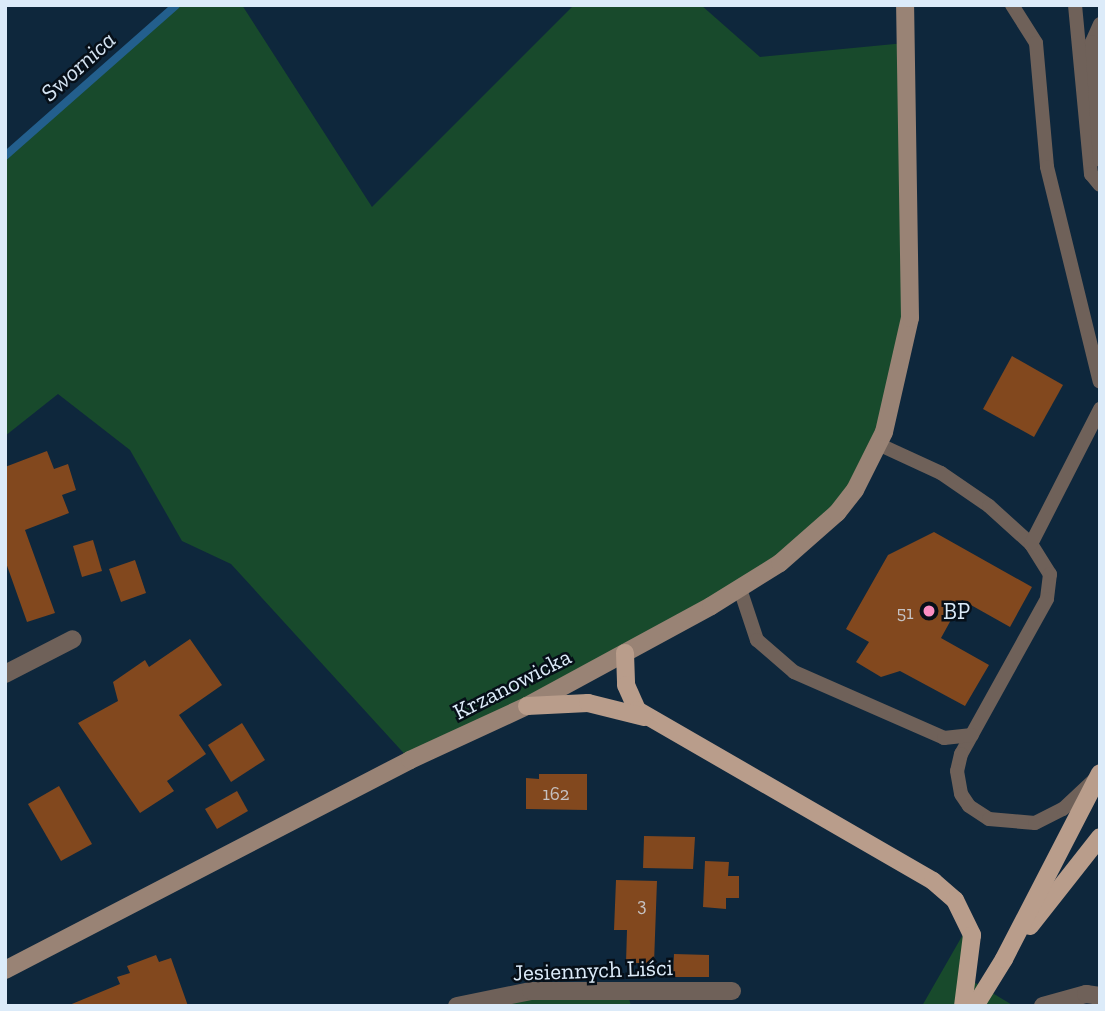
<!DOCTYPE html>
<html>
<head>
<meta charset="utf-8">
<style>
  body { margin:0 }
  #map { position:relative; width:1105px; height:1011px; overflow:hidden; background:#0e273c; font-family:"Zilla Slab",serif }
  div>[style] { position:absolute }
  .green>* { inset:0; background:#184a2c }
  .stream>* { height:8px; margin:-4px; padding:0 4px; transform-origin:4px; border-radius:4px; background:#235f8d }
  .building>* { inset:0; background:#82481e }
  .lane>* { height:14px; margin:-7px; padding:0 7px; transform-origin:7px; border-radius:7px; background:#6f6159 }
  .street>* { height:18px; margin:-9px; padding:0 9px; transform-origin:9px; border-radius:9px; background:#6f6159 }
  .secondary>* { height:18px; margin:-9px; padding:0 9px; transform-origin:9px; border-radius:9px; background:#998375 }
  .primary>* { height:18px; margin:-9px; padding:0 9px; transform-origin:9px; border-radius:9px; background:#b99d8b }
  .dots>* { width:19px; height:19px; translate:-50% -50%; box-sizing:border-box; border:4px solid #060f18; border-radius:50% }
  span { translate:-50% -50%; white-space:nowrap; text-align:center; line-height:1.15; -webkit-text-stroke:5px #060f18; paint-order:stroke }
  .number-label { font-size:19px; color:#c6c2c2 }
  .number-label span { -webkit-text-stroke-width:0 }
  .poi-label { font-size:23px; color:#dcebf9 }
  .left { translate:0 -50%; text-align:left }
  .street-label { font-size:23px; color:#dcebf9 }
  .water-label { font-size:24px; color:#d5e4f2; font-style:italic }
  .frame { position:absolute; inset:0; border:7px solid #dcebf9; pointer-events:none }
</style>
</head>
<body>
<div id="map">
  <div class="green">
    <div style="clip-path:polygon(176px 5px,242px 5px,372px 207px,574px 5px,701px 5px,760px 57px,905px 43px,903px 361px,855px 490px,771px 569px,410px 760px,231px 564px,182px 541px,130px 450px,58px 394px,5px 436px,5px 156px)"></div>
    <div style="clip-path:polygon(969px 924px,969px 979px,1014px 1006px,922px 1006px)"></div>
    <div style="clip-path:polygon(531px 991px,627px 991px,631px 1006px,483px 1006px)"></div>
  </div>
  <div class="stream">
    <div style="left:5px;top:156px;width:228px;rotate:-41.4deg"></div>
  </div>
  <div class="building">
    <div style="clip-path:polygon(1012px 356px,1063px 385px,1034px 437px,983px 409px)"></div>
    <div style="clip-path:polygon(47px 451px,54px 469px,68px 464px,76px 490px,62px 495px,69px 513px,25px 530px,55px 613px,27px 622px,5px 560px,5px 467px)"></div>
    <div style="clip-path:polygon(934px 532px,1032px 587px,1010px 627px,962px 600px,941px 638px,989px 665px,965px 706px,900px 671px,881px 677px,856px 662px,869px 642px,846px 629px,888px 555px)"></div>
    <div style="clip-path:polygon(93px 540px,102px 571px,82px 577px,73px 546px)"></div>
    <div style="clip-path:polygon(135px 560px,146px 593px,121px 602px,109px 569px)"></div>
    <div style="clip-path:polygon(190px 639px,222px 685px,179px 715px,206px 754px,167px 781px,174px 791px,140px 813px,78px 723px,118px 701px,113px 682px,145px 660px,149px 667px)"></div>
    <div style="clip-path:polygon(242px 723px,265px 760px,231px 782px,208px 745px)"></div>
    <div style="clip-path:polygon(539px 774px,587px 774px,587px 810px,526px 809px,526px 778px,539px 779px)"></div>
    <div style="clip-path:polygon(59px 786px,92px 844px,61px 861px,28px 804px)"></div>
    <div style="clip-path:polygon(237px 791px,248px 811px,217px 829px,205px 809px)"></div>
    <div style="clip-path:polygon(644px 836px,695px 837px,693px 869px,643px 868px)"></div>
    <div style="clip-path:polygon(705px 861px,729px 862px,728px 876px,739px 876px,739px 898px,726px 898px,726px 909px,703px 907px)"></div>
    <div style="clip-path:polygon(616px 880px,657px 881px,654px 963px,626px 963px,627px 930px,614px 930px)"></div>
    <div style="clip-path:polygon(674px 954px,709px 955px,709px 977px,673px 977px)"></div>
    <div style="clip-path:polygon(156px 955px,159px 962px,171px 958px,188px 1006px,67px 1006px,120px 984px,117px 977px,130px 973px,127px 966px)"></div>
  </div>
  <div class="lane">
    <div style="left:1012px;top:5px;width:45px;rotate:57.7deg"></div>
    <div style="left:1036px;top:43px;width:124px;rotate:84.9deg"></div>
    <div style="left:1047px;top:167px;width:221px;rotate:76.2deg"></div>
    <div style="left:1075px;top:5px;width:170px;rotate:84.6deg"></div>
    <div style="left:1091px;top:174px;width:14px;rotate:51deg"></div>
    <div style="left:1100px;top:24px;width:20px;rotate:114deg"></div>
    <div style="left:1092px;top:42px;width:118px;rotate:86.1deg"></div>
    <div style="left:878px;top:444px;width:69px;rotate:24.7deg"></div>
    <div style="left:941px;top:473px;width:58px;rotate:34.5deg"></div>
    <div style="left:989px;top:506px;width:57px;rotate:42.1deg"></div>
    <div style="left:1031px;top:544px;width:36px;rotate:58deg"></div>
    <div style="left:1050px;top:574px;width:25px;rotate:97deg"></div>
    <div style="left:1047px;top:599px;width:177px;rotate:119deg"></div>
    <div style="left:961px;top:754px;width:17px;rotate:103deg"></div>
    <div style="left:957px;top:771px;width:23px;rotate:80deg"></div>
    <div style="left:961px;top:794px;width:14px;rotate:56deg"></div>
    <div style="left:969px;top:806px;width:24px;rotate:33deg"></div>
    <div style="left:989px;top:819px;width:46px;rotate:5deg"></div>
    <div style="left:1035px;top:823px;width:31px;rotate:-27deg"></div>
    <div style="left:1063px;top:809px;width:42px;rotate:-43.1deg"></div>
    <div style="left:1031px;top:544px;width:152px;rotate:-62.9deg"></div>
    <div style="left:740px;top:589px;width:54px;rotate:71.6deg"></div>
    <div style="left:757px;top:640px;width:49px;rotate:40.9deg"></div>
    <div style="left:794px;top:672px;width:164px;rotate:23.7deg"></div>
    <div style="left:944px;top:738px;width:28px;rotate:-6deg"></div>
  </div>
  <div class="street">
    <div style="left:5px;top:674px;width:76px;rotate:-27.2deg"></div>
    <div style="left:457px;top:1006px;width:76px;rotate:-11.5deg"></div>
    <div style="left:531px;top:991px;width:201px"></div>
    <div style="left:1043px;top:1006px;width:45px;rotate:-15.6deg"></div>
    <div style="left:1086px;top:994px;width:14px;rotate:8deg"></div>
  </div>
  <div class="secondary">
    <div style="left:5px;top:970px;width:456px;rotate:-27.4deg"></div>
    <div style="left:410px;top:760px;width:129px;rotate:-24.8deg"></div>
    <div style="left:527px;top:706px;width:209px;rotate:-28.5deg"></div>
    <div style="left:711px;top:606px;width:81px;rotate:-31.9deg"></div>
    <div style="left:780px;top:563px;width:76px;rotate:-41.3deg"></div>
    <div style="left:837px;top:513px;width:29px;rotate:-52deg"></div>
    <div style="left:855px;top:490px;width:65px;rotate:-63.4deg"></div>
    <div style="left:884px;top:432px;width:117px;rotate:-77.2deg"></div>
    <div style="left:910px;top:318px;width:313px;rotate:-90.9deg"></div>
  </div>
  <div class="primary">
    <div style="left:625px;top:653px;width:32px;rotate:88deg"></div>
    <div style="left:626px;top:685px;width:27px;rotate:66deg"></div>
    <div style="left:637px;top:710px;width:342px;rotate:30deg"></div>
    <div style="left:933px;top:881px;width:29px;rotate:41deg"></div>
    <div style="left:955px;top:900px;width:39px;rotate:64deg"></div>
    <div style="left:972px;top:935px;width:72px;rotate:97.2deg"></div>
    <div style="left:527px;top:706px;width:61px;rotate:-2.8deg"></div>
    <div style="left:588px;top:703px;width:58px;rotate:14deg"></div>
    <div style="left:1030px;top:926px;width:113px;rotate:-51.8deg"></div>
    <div style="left:975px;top:1006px;width:55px;rotate:-58.3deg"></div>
    <div style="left:1004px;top:959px;width:209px;rotate:-62.7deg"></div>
  </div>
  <div class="dots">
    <div style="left:929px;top:611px;background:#fb8fc3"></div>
  </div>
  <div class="number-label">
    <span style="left:905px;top:613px">51</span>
    <span style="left:556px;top:794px">162</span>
    <span style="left:642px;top:905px">3</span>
  </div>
  <div class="poi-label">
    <span class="left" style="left:943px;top:611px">BP</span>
  </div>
  <div class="street-label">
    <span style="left:512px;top:684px;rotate:-27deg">Krzanowicka</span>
    <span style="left:593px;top:970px;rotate:-2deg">Jesiennych Liści</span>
  </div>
  <div class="water-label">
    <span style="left:78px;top:66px;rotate:-42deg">Swornica</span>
  </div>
  <div class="frame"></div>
</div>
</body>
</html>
